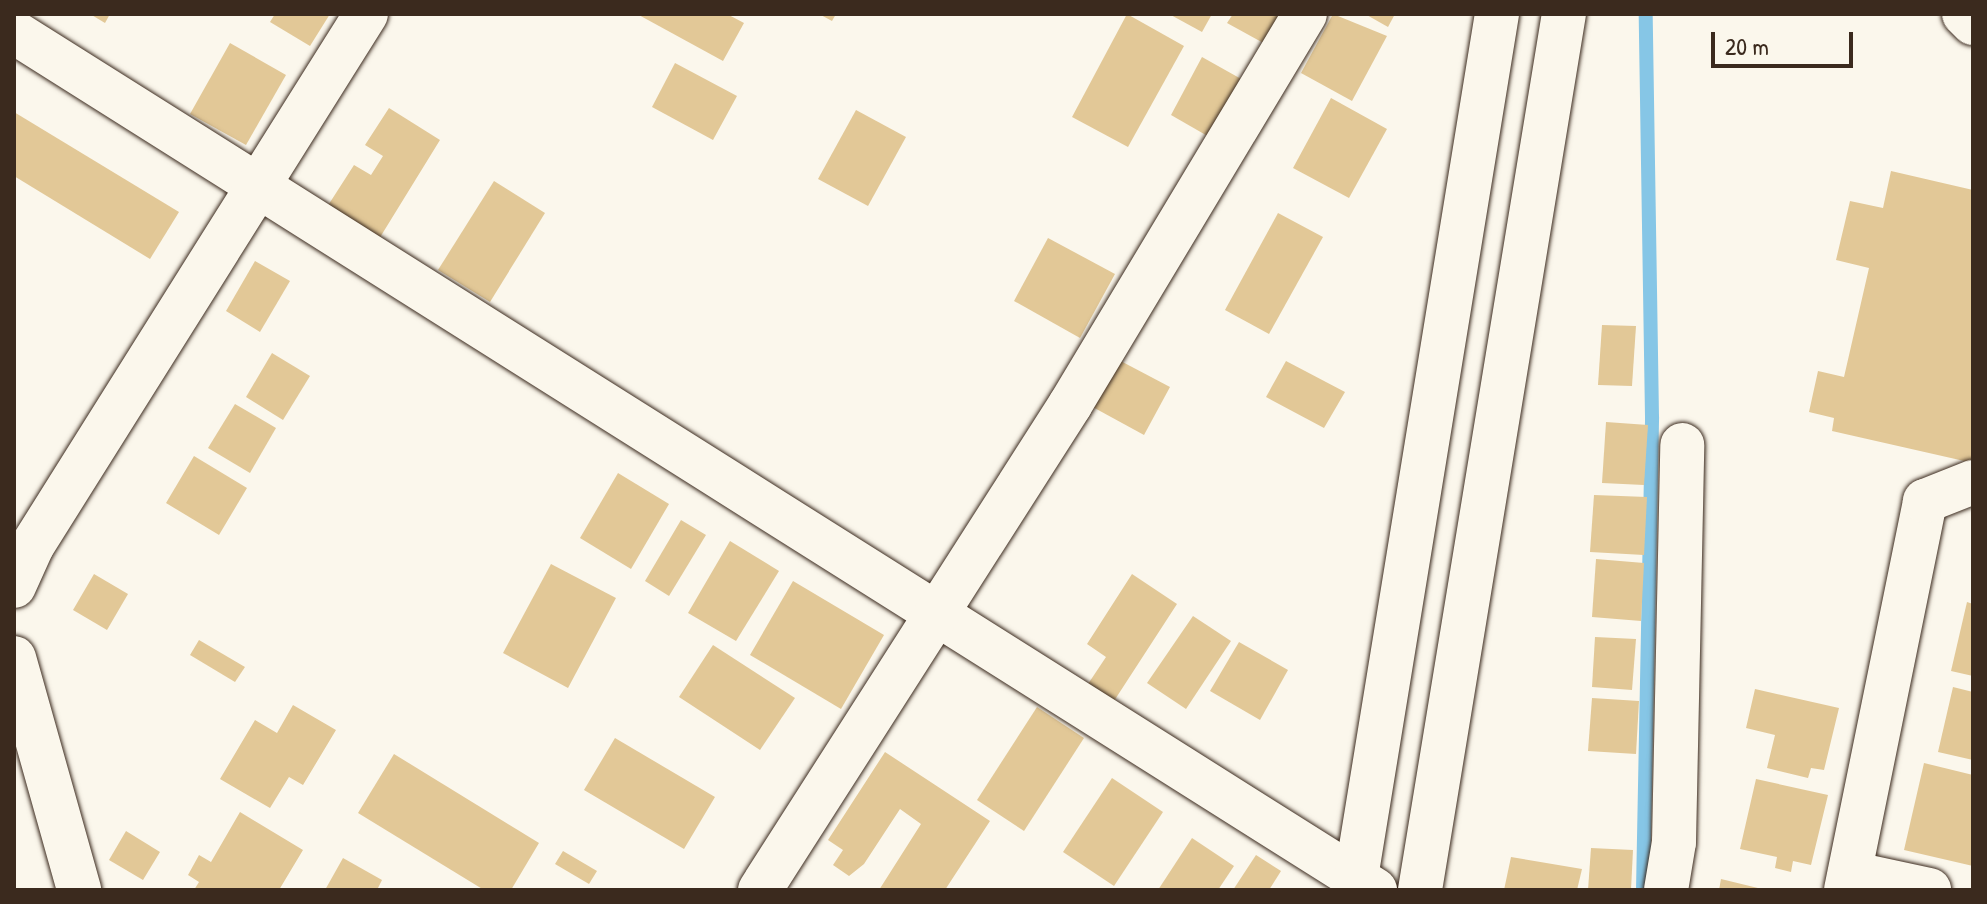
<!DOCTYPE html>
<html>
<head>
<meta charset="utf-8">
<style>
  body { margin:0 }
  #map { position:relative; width:1987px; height:904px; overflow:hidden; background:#fbf7ec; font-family:"Patrick Hand",sans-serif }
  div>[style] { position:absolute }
  .stream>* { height:14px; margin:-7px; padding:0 7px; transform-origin:7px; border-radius:7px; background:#86c6e6 }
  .building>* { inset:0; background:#e2c897 }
  .roads { filter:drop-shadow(0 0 2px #3b2a1e) drop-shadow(0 0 2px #3b2a1e) }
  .minor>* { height:44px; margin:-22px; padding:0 22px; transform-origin:22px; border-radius:22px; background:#fbf7ec }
  .tertiary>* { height:44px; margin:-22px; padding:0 22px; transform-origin:22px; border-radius:22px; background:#fbf7ec }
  span { translate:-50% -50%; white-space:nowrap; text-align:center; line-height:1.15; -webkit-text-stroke:8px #fbf7ec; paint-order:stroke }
  .frame { position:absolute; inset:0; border:16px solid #3b2a1e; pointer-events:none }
  .scale { position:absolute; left:1711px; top:32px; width:142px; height:36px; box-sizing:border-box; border:4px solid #3b2a1e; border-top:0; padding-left:10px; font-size:24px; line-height:28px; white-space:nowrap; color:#3b2a1e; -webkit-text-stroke:6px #fbf7ec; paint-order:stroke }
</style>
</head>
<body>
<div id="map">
  <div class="stream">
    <div style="left:1643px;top:890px;width:473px;rotate:-88.9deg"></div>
    <div style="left:1652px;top:417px;width:403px;rotate:-90.9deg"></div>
  </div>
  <div class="building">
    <div style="clip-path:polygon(90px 14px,110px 14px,105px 23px)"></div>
    <div style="clip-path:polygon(275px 14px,330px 14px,310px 46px,270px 22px)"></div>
    <div style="clip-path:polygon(637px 14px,727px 14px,744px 23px,723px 61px)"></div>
    <div style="clip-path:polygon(819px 14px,836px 14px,832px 21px)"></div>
    <div style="clip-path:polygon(1127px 14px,1184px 46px,1128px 147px,1072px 117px)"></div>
    <div style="clip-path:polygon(1169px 14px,1212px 14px,1202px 32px)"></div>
    <div style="clip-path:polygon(1233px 14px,1284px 14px,1267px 45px,1227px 23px)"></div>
    <div style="clip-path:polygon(1333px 14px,1387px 36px,1352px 101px,1301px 73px)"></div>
    <div style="clip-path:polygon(1365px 14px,1395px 14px,1388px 27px)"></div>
    <div style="clip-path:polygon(230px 43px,286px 75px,246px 145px,190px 114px)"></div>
    <div style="clip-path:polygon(1202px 57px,1243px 80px,1211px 138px,1171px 115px)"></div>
    <div style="clip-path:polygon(675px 63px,737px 96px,713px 140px,652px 107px)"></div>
    <div style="clip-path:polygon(1331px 98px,1387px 129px,1349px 198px,1293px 168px)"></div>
    <div style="clip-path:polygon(389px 108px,440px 140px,379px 239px,327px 207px,354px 165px,371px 175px,383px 156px,365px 145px)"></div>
    <div style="clip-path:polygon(856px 110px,906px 137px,868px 206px,818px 179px)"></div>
    <div style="clip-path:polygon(14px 112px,179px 212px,150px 259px,14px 176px)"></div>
    <div style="clip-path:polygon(1891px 171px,1973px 190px,1973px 463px,1832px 431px,1834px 418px,1809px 412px,1818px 371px,1844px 377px,1869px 268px,1836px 260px,1850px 201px,1883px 208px)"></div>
    <div style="clip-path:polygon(494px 181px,545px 213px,490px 302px,438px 270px)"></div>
    <div style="clip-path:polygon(1278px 213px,1323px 237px,1269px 334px,1225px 310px)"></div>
    <div style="clip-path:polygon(1048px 238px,1115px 274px,1080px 338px,1014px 301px)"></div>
    <div style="clip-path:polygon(255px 261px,290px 281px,260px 332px,226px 311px)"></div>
    <div style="clip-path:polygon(1602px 325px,1636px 326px,1632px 386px,1598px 385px)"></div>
    <div style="clip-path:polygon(272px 353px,310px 376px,283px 420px,246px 397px)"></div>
    <div style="clip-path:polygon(1115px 358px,1170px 387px,1144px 435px,1089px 405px)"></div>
    <div style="clip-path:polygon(1286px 361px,1345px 392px,1324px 428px,1266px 397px)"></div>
    <div style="clip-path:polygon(235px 404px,276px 428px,250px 473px,208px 448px)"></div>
    <div style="clip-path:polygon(1606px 422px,1648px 425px,1644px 485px,1602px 483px)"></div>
    <div style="clip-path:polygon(194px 456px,247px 488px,219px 535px,166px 503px)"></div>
    <div style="clip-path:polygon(618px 473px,669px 504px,631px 569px,580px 538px)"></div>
    <div style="clip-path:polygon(1594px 495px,1647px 497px,1644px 555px,1590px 552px)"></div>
    <div style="clip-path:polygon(681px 520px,706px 535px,669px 596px,645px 581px)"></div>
    <div style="clip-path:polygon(730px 541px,779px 571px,736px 641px,688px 613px)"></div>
    <div style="clip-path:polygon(1596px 559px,1644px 563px,1641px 621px,1592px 617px)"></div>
    <div style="clip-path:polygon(551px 564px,616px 598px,568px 688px,503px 653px)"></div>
    <div style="clip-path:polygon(94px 574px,128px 594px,107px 630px,73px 610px)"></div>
    <div style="clip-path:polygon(1132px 574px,1177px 604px,1114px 701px,1088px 684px,1106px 657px,1087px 644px)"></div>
    <div style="clip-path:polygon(793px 581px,884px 635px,841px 709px,750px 655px)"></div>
    <div style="clip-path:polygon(1967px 602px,1973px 604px,1973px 676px,1951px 671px)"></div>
    <div style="clip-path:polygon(1193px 616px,1231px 641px,1186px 709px,1147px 683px)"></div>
    <div style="clip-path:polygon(1595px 637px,1636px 639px,1632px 690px,1592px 687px)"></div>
    <div style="clip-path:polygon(199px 640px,245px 667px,235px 682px,190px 655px)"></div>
    <div style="clip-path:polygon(1239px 642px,1288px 670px,1260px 720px,1210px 691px)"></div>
    <div style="clip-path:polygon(713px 645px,795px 698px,760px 750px,679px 697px)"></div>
    <div style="clip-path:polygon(1953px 687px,1973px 692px,1973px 760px,1938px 752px)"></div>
    <div style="clip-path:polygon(1755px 689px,1839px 708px,1824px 770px,1811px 768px,1808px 778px,1767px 768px,1775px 735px,1746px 728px)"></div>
    <div style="clip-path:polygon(1592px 698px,1639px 701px,1636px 754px,1588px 751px)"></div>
    <div style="clip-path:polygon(293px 705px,336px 730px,303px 785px,289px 777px,270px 808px,220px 779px,255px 720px,277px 733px)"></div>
    <div style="clip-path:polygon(1037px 707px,1084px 738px,1024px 831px,977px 800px)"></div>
    <div style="clip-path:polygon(615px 738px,715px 797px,684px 849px,584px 790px)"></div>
    <div style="clip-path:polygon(885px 752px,990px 821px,945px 890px,879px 890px,921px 824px,900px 809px,864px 864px,849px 876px,833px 865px,843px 850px,828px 840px)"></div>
    <div style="clip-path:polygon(394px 754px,539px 843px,511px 890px,484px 890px,358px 813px)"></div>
    <div style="clip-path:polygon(1924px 763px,1973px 775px,1973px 866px,1904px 850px)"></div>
    <div style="clip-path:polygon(1112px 778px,1163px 812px,1114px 886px,1063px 852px)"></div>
    <div style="clip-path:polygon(1756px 779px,1828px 795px,1811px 865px,1793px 861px,1791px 872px,1775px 868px,1777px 857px,1740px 849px)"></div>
    <div style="clip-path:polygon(240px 812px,303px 850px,279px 890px,194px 890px,199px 882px,188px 875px,199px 855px,211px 862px)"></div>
    <div style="clip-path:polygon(126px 831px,160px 852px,143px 880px,109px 860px)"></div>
    <div style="clip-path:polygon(1192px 838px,1234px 866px,1218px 890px,1158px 890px)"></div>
    <div style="clip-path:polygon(1591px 848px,1633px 850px,1631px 890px,1588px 890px)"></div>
    <div style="clip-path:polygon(563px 851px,597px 871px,589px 884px,555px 864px)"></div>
    <div style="clip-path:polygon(1256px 855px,1281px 871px,1269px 890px,1233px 890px)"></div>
    <div style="clip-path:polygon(1511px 857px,1582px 869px,1577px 890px,1504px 890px)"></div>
    <div style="clip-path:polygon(343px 858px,382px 880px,377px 890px,325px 890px)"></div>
    <div style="clip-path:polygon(1721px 879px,1762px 889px,1762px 890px,1719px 890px)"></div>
  </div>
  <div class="roads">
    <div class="minor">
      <div style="left:14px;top:32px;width:1609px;rotate:32.23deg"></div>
      <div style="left:14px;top:586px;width:44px;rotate:-65.8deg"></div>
      <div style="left:32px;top:546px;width:628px;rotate:-57.88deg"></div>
      <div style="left:14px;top:658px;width:241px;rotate:74.3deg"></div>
      <div style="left:1850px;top:873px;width:81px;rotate:12.1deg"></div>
      <div style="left:760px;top:890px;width:576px;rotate:-57.41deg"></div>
      <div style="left:1070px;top:405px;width:456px;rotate:-59deg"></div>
      <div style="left:1666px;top:890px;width:49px;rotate:-80.5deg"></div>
      <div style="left:1674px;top:842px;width:397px;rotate:-88.8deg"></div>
      <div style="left:1846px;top:890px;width:397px;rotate:-78.5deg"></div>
      <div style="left:1925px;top:501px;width:52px;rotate:-21.6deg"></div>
    </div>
    <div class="tertiary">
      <div style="left:1964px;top:14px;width:13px;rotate:45deg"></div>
      <div style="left:1354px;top:890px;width:888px;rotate:-80.73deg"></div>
      <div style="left:1420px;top:890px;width:888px;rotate:-80.67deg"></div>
    </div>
  </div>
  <div class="frame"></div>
  <div class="scale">20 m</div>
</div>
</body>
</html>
